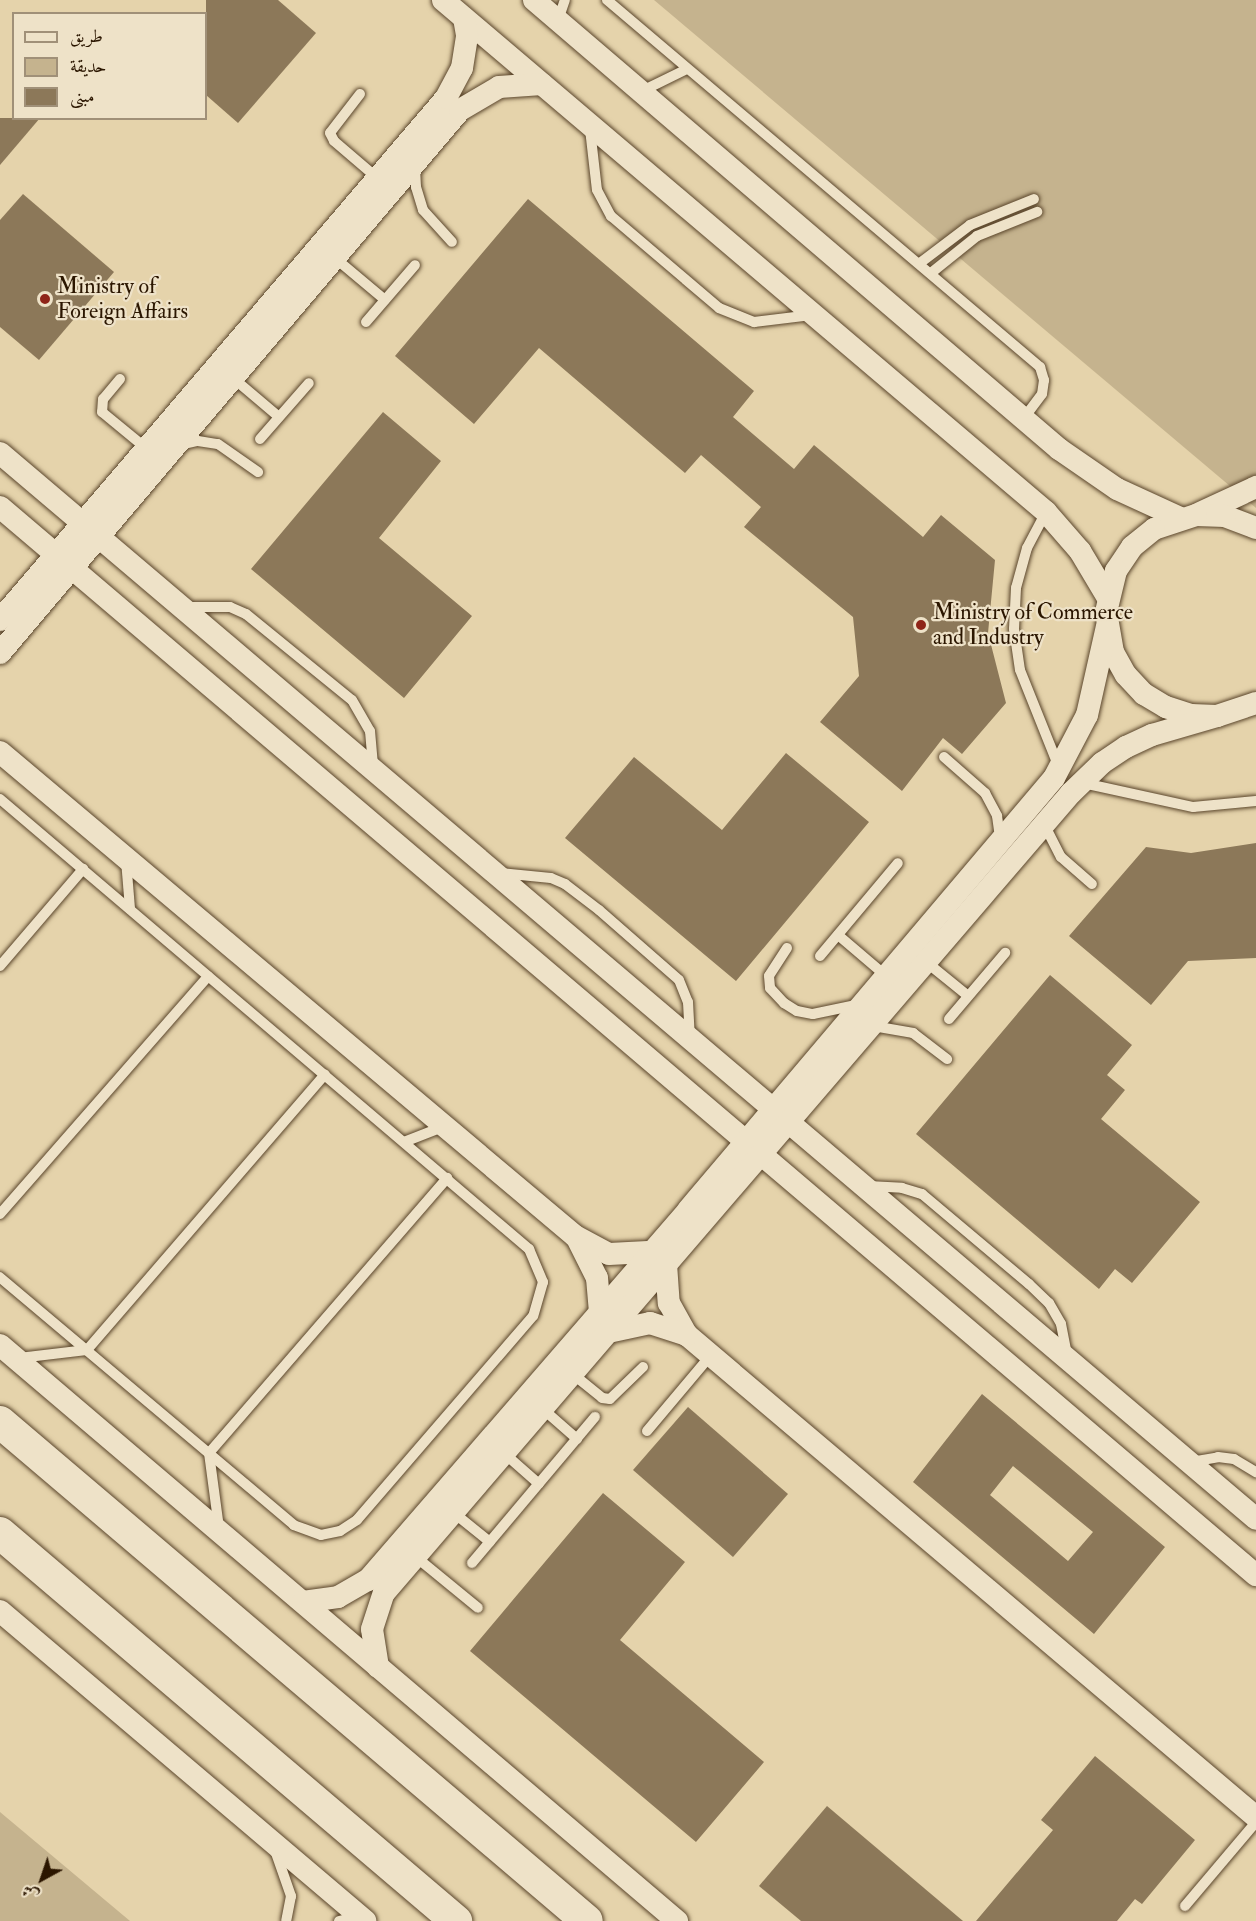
<!DOCTYPE html>
<html>
<head>
<meta charset="utf-8">
<style>
  body { margin:0 }
  #map { position:relative; width:1256px; height:1921px; overflow:hidden; background:#e5d3ab; font-family:"IM FELL Double Pica",Amiri,serif }
  div>[style] { position:absolute }
  .green>* { inset:0; background:#c5b38e }
  .building>* { inset:0; background:#8c7859 }
  .roads { filter:drop-shadow(0 0 2px #5a452b) drop-shadow(0 0 2px #5a452b) }
  .service>* { height:10px; margin:-5px; padding:0 5px; transform-origin:5px; border-radius:5px; background:#eee2c8 }
  .minor>* { height:22px; margin:-11px; padding:0 11px; transform-origin:11px; border-radius:11px; background:#eee2c8 }
  .secondary>* { height:32px; margin:-16px; padding:0 16px; transform-origin:16px; border-radius:16px; background:#eee2c8 }
  .dots>* { width:16px; height:16px; translate:-50% -50%; box-sizing:border-box; border:3px solid #eee2c8; border-radius:50% }
  span { translate:-50% -50%; white-space:nowrap; text-align:center; line-height:1.15; -webkit-text-stroke:4.5px #eee2c8; paint-order:stroke }
  .poi-label { font-size:22px; color:#2b1600 }
  .left { translate:0 -50%; text-align:left }
  .legend { position:absolute; left:12px; top:12px; width:195px; height:108px; box-sizing:border-box; background:#eee2c8; border:2px solid #a09078; margin:0; padding:8px 10px; list-style:none; font-size:18px; color:#2b1600 }
  .legend li { display:flex; align-items:center; gap:12px; height:30px }
  .legend b { width:30px; border:2px solid #a09078 }
  .north { position:absolute; left:12px; top:1849px; width:60px; height:60px; -webkit-text-stroke:4px #eee2c8; paint-order:stroke; rotate:220deg; font-size:16px; font-weight:700; line-height:24px; text-align:center; color:#2b1600 }
  .north::after { content:''; display:block; margin:auto; width:21px; height:27px; background:#2b1600; clip-path:polygon(50% 0,100% 100%,50% 72%,0 100%) }
</style>
</head>
<body>
<div id="map">
  <div class="green">
    <div style="clip-path:polygon(654px 0,1256px 0,1256px 508px)"></div>
    <div style="clip-path:polygon(0 1812px,130px 1921px,0 1921px)"></div>
  </div>
  <div class="building">
    <div style="clip-path:polygon(206px 0,278px 0,316px 33px,238px 123px,206px 95px)"></div>
    <div style="clip-path:polygon(0 118px,40px 118px,0 165px)"></div>
    <div style="clip-path:polygon(23px 194px,114px 272px,39px 360px,0 327px,0 220px)"></div>
    <div style="clip-path:polygon(528px 199px,754px 391px,733px 417px,794px 469px,814px 445px,923px 537px,941px 515px,995px 560px,988px 633px,1006px 703px,962px 754px,943px 738px,902px 791px,820px 722px,859px 676px,853px 617px,744px 527px,761px 507px,701px 455px,685px 473px,539px 348px,474px 424px,395px 356px)"></div>
    <div style="clip-path:polygon(383px 412px,441px 461px,379px 538px,472px 616px,404px 698px,251px 569px)"></div>
    <div style="clip-path:polygon(786px 753px,869px 822px,736px 981px,565px 838px,634px 757px,722px 830px)"></div>
    <div style="clip-path:polygon(1256px 843px,1256px 958px,1188px 961px,1151px 1005px,1069px 936px,1146px 847px,1191px 853px)"></div>
    <div style="clip-path:polygon(1050px 975px,1132px 1045px,1107px 1075px,1125px 1090px,1101px 1119px,1200px 1202px,1132px 1283px,1115px 1269px,1099px 1289px,916px 1134px)"></div>
    <div style="clip-path:polygon(evenodd,982px 1394px,1165px 1547px,1094px 1634px,913px 1482px,982px 1394px,1013px 1466px,1093px 1532px,1068px 1561px,990px 1495px,1013px 1466px)"></div>
    <div style="clip-path:polygon(688px 1407px,788px 1494px,733px 1557px,633px 1470px)"></div>
    <div style="clip-path:polygon(603px 1493px,685px 1562px,620px 1640px,764px 1762px,696px 1842px,470px 1651px)"></div>
    <div style="clip-path:polygon(1095px 1756px,1195px 1840px,1142px 1904px,1135px 1899px,1117px 1921px,976px 1921px,1053px 1830px,1041px 1820px)"></div>
    <div style="clip-path:polygon(827px 1806px,963px 1921px,801px 1921px,759px 1886px)"></div>
  </div>
  <div class="roads">
    <div class="service">
      <div style="left:607px;top:0;width:568px;rotate:40.28deg"></div>
      <div style="left:1040px;top:367px;width:14px;rotate:73deg"></div>
      <div style="left:1044px;top:380px;width:14px;rotate:98deg"></div>
      <div style="left:1042px;top:394px;width:30px;rotate:127deg"></div>
      <div style="left:558px;top:20px;width:21px;rotate:-71deg"></div>
      <div style="left:640px;top:92px;width:52px;rotate:-26.1deg"></div>
      <div style="left:360px;top:94px;width:49px;rotate:127.6deg"></div>
      <div style="left:330px;top:133px;width:9px;rotate:63deg"></div>
      <div style="left:334px;top:141px;width:55px;rotate:40.6deg"></div>
      <div style="left:590px;top:129px;width:61px;rotate:83.5deg"></div>
      <div style="left:597px;top:190px;width:30px;rotate:62deg"></div>
      <div style="left:611px;top:216px;width:142px;rotate:40.4deg"></div>
      <div style="left:719px;top:308px;width:38px;rotate:22deg"></div>
      <div style="left:754px;top:322px;width:58px;rotate:-6.9deg"></div>
      <div style="left:415px;top:168px;width:19px;rotate:87deg"></div>
      <div style="left:416px;top:187px;width:24px;rotate:73deg"></div>
      <div style="left:423px;top:210px;width:43px;rotate:47.8deg"></div>
      <div style="left:335px;top:258px;width:65px;rotate:40deg"></div>
      <div style="left:920px;top:263px;width:63px;rotate:-37.2deg"></div>
      <div style="left:970px;top:225px;width:69px;rotate:-22.1deg"></div>
      <div style="left:931px;top:273px;width:59px;rotate:-38.8deg"></div>
      <div style="left:977px;top:236px;width:65px;rotate:-21.8deg"></div>
      <div style="left:366px;top:322px;width:75px;rotate:-49.3deg"></div>
      <div style="left:233px;top:378px;width:60px;rotate:40.3deg"></div>
      <div style="left:120px;top:379px;width:26px;rotate:130deg"></div>
      <div style="left:103px;top:399px;width:13px;rotate:94deg"></div>
      <div style="left:102px;top:412px;width:58px;rotate:39.4deg"></div>
      <div style="left:260px;top:439px;width:74px;rotate:-48.8deg"></div>
      <div style="left:180px;top:445px;width:18px;rotate:-13deg"></div>
      <div style="left:198px;top:441px;width:20px;rotate:9deg"></div>
      <div style="left:218px;top:444px;width:49px;rotate:35deg"></div>
      <div style="left:1046px;top:512px;width:41px;rotate:117.8deg"></div>
      <div style="left:1027px;top:548px;width:41px;rotate:105.4deg"></div>
      <div style="left:1016px;top:588px;width:41px;rotate:92.8deg"></div>
      <div style="left:1014px;top:629px;width:41px;rotate:81.7deg"></div>
      <div style="left:1020px;top:670px;width:102px;rotate:68.2deg"></div>
      <div style="left:186px;top:607px;width:44px"></div>
      <div style="left:230px;top:607px;width:17px;rotate:24deg"></div>
      <div style="left:246px;top:614px;width:136px;rotate:39.1deg"></div>
      <div style="left:352px;top:700px;width:36px;rotate:60deg"></div>
      <div style="left:370px;top:731px;width:36px;rotate:85deg"></div>
      <div style="left:944px;top:757px;width:55px;rotate:41.3deg"></div>
      <div style="left:985px;top:793px;width:26px;rotate:62deg"></div>
      <div style="left:997px;top:816px;width:21px;rotate:82deg"></div>
      <div style="left:1083px;top:783px;width:113px;rotate:12.3deg"></div>
      <div style="left:1193px;top:807px;width:63px;rotate:-5.4deg"></div>
      <div style="left:0;top:799px;width:695px;rotate:40.39deg"></div>
      <div style="left:529px;top:1249px;width:36px;rotate:67deg"></div>
      <div style="left:543px;top:1282px;width:35px;rotate:106deg"></div>
      <div style="left:533px;top:1316px;width:269px;rotate:130.8deg"></div>
      <div style="left:357px;top:1520px;width:20px;rotate:147deg"></div>
      <div style="left:340px;top:1531px;width:19px;rotate:168deg"></div>
      <div style="left:321px;top:1535px;width:29px;rotate:-160deg"></div>
      <div style="left:294px;top:1525px;width:385px;rotate:-139.9deg"></div>
      <div style="left:1044px;top:824px;width:37px;rotate:63deg"></div>
      <div style="left:1061px;top:857px;width:41px;rotate:41.1deg"></div>
      <div style="left:126px;top:860px;width:49px;rotate:85.3deg"></div>
      <div style="left:500px;top:873px;width:51px;rotate:5.6deg"></div>
      <div style="left:551px;top:878px;width:15px;rotate:23deg"></div>
      <div style="left:565px;top:884px;width:43px;rotate:37.4deg"></div>
      <div style="left:599px;top:910px;width:106px;rotate:41.2deg"></div>
      <div style="left:679px;top:980px;width:24px;rotate:68deg"></div>
      <div style="left:688px;top:1002px;width:35px;rotate:87deg"></div>
      <div style="left:838px;top:935px;width:62px;rotate:40.4deg"></div>
      <div style="left:787px;top:948px;width:33px;rotate:123deg"></div>
      <div style="left:769px;top:976px;width:12px;rotate:85deg"></div>
      <div style="left:770px;top:988px;width:21px;rotate:47deg"></div>
      <div style="left:784px;top:1003px;width:15px;rotate:32deg"></div>
      <div style="left:797px;top:1011px;width:16px;rotate:11deg"></div>
      <div style="left:813px;top:1014px;width:44px;rotate:-11.8deg"></div>
      <div style="left:820px;top:956px;width:121px;rotate:-50deg"></div>
      <div style="left:925px;top:961px;width:55px;rotate:39.1deg"></div>
      <div style="left:0;top:966px;width:128px;rotate:-49.4deg"></div>
      <div style="left:949px;top:1019px;width:87px;rotate:-49.7deg"></div>
      <div style="left:873px;top:1026px;width:41px;rotate:9.9deg"></div>
      <div style="left:913px;top:1033px;width:43px;rotate:37.4deg"></div>
      <div style="left:404px;top:1142px;width:44px;rotate:-21.3deg"></div>
      <div style="left:868px;top:1186px;width:34px;rotate:3deg"></div>
      <div style="left:902px;top:1188px;width:21px;rotate:17deg"></div>
      <div style="left:922px;top:1194px;width:140px;rotate:40.1deg"></div>
      <div style="left:1029px;top:1284px;width:28px;rotate:44deg"></div>
      <div style="left:1049px;top:1303px;width:24px;rotate:60deg"></div>
      <div style="left:1061px;top:1324px;width:33px;rotate:79deg"></div>
      <div style="left:0;top:1214px;width:316px;rotate:-48.8deg"></div>
      <div style="left:19px;top:1358px;width:68px;rotate:-6.7deg"></div>
      <div style="left:87px;top:1350px;width:364px;rotate:-49.2deg"></div>
      <div style="left:574px;top:1375px;width:36px;rotate:39deg"></div>
      <div style="left:602px;top:1398px;width:8px;rotate:7deg"></div>
      <div style="left:610px;top:1399px;width:46px;rotate:-44.1deg"></div>
      <div style="left:544px;top:1410px;width:44px;rotate:41.3deg"></div>
      <div style="left:647px;top:1431px;width:99px;rotate:-49.9deg"></div>
      <div style="left:505px;top:1454px;width:45px;rotate:41.4deg"></div>
      <div style="left:1191px;top:1462px;width:27px;rotate:-10deg"></div>
      <div style="left:1218px;top:1457px;width:16px;rotate:7deg"></div>
      <div style="left:1234px;top:1459px;width:26px;rotate:31deg"></div>
      <div style="left:454px;top:1513px;width:46px;rotate:38.9deg"></div>
      <div style="left:219px;top:1528px;width:76px;rotate:-97.6deg"></div>
      <div style="left:209px;top:1453px;width:364px;rotate:-49.1deg"></div>
      <div style="left:416px;top:1557px;width:80px;rotate:39.4deg"></div>
      <div style="left:472px;top:1563px;width:191px;rotate:-49.9deg"></div>
      <div style="left:276px;top:1853px;width:46px;rotate:70.8deg"></div>
      <div style="left:291px;top:1896px;width:25px;rotate:101deg"></div>
      <div style="left:1185px;top:1906px;width:110px;rotate:-49.8deg"></div>
      <div style="left:339px;top:1921px;width:21px;rotate:-14deg"></div>
    </div>
    <div class="minor">
      <div style="left:443px;top:0;width:791px;rotate:40.33deg"></div>
      <div style="left:1046px;top:512px;width:52px;rotate:48.9deg"></div>
      <div style="left:1080px;top:551px;width:55px;rotate:59.2deg"></div>
      <div style="left:534px;top:0;width:691px;rotate:40.54deg"></div>
      <div style="left:1059px;top:449px;width:70px;rotate:34.6deg"></div>
      <div style="left:1117px;top:489px;width:69px;rotate:24.7deg"></div>
      <div style="left:0;top:453px;width:1647px;rotate:40.32deg"></div>
      <div style="left:0;top:507px;width:1649px;rotate:40.38deg"></div>
      <div style="left:1200px;top:513px;width:62px;rotate:-24.9deg"></div>
      <div style="left:1256px;top:528px;width:33px;rotate:-159deg"></div>
      <div style="left:1225px;top:516px;width:29px;rotate:-178deg"></div>
      <div style="left:1196px;top:515px;width:44px;rotate:161.6deg"></div>
      <div style="left:1154px;top:529px;width:28px;rotate:141deg"></div>
      <div style="left:1132px;top:547px;width:29px;rotate:124deg"></div>
      <div style="left:1116px;top:571px;width:42px;rotate:103.7deg"></div>
      <div style="left:1106px;top:612px;width:41px;rotate:80.1deg"></div>
      <div style="left:1113px;top:652px;width:26px;rotate:61deg"></div>
      <div style="left:1126px;top:675px;width:26px;rotate:47deg"></div>
      <div style="left:1144px;top:694px;width:26px;rotate:31deg"></div>
      <div style="left:1166px;top:707px;width:26px;rotate:18deg"></div>
      <div style="left:1191px;top:715px;width:26px;rotate:2deg"></div>
      <div style="left:1217px;top:716px;width:41px;rotate:-18.4deg"></div>
      <div style="left:0;top:620px;width:687px;rotate:-49.49deg"></div>
      <div style="left:446px;top:98px;width:34px;rotate:-62deg"></div>
      <div style="left:462px;top:68px;width:33px;rotate:-81deg"></div>
      <div style="left:467px;top:35px;width:17px;rotate:-100deg"></div>
      <div style="left:0;top:653px;width:712px;rotate:-49.73deg"></div>
      <div style="left:460px;top:110px;width:45px;rotate:-30.5deg"></div>
      <div style="left:499px;top:87px;width:43px;rotate:-4deg"></div>
      <div style="left:0;top:752px;width:752px;rotate:40.09deg"></div>
      <div style="left:575px;top:1236px;width:38px;rotate:28deg"></div>
      <div style="left:609px;top:1254px;width:39px;rotate:-3deg"></div>
      <div style="left:578px;top:1240px;width:42px;rotate:63.4deg"></div>
      <div style="left:597px;top:1278px;width:32px;rotate:85deg"></div>
      <div style="left:666px;top:1264px;width:39px;rotate:86deg"></div>
      <div style="left:669px;top:1303px;width:37px;rotate:61deg"></div>
      <div style="left:687px;top:1335px;width:746px;rotate:40.27deg"></div>
      <div style="left:613px;top:1331px;width:38px;rotate:-12deg"></div>
      <div style="left:650px;top:1323px;width:39px;rotate:18deg"></div>
      <div style="left:0;top:1345px;width:889px;rotate:40.39deg"></div>
      <div style="left:303px;top:1602px;width:35px;rotate:-8deg"></div>
      <div style="left:338px;top:1597px;width:34px;rotate:-30deg"></div>
      <div style="left:368px;top:1580px;width:489px;rotate:-49.1deg"></div>
      <div style="left:688px;top:1210px;width:566px;rotate:-49.73deg"></div>
      <div style="left:1054px;top:778px;width:71px;rotate:-62.4deg"></div>
      <div style="left:1087px;top:715px;width:91px;rotate:-77.3deg"></div>
      <div style="left:0;top:1611px;width:479px;rotate:40.3deg"></div>
      <div style="left:378px;top:1667px;width:38px;rotate:-99deg"></div>
      <div style="left:372px;top:1629px;width:38px;rotate:-72deg"></div>
      <div style="left:384px;top:1593px;width:1054px;rotate:-49.35deg"></div>
      <div style="left:1071px;top:793px;width:43px;rotate:-44.1deg"></div>
      <div style="left:1102px;top:763px;width:29px;rotate:-34deg"></div>
      <div style="left:1126px;top:747px;width:29px;rotate:-25deg"></div>
      <div style="left:1152px;top:735px;width:68px;rotate:-16.3deg"></div>
    </div>
    <div class="secondary">
      <div style="left:0;top:1422px;width:770px;rotate:40.37deg"></div>
      <div style="left:0;top:1533px;width:599px;rotate:40.39deg"></div>
    </div>
  </div>
  <div class="dots">
    <div style="left:45px;top:299px;background:#8f2418"></div>
    <div style="left:921px;top:625px;background:#8f2418"></div>
  </div>
  <div class="poi-label">
    <span class="left" style="left:57px;top:299px">Ministry of<br>Foreign Affairs</span>
    <span class="left" style="left:933px;top:625px">Ministry of Commerce<br>and Industry</span>
  </div>
  <ul class="legend">
  <li><b style="height:8px;background:#eee2c8"></b>طريق</li>
  <li><b style="height:16px;background:#c5b38e"></b>حديقة</li>
  <li><b style="height:16px;background:#8c7859"></b>مبنى</li>
  </ul>
  <div class="north">ش</div>
</div>
</body>
</html>
